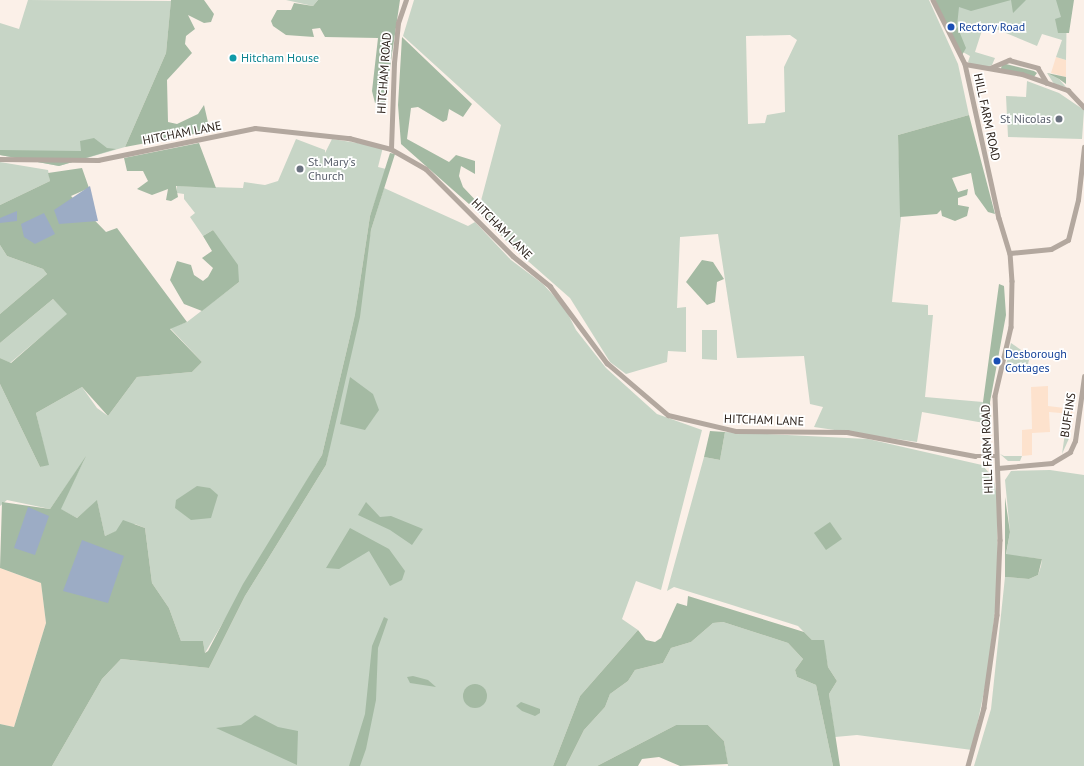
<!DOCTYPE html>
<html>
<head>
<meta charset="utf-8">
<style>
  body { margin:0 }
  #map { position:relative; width:1084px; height:766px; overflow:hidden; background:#fbf0e8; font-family:"PT Sans",sans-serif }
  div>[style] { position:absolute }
  .built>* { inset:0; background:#fde2cd }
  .green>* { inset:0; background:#c7d5c6 }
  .forest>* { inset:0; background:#a4baa3 }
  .round { border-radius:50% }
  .water>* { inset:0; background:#9cacc5 }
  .street>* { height:4.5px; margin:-2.25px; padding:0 2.25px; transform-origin:2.25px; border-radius:2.25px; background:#b3a89f }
  .dots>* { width:11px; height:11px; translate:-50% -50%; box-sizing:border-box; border:2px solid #fff; border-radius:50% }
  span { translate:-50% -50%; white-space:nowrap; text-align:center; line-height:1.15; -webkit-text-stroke:3.5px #fff; paint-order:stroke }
  .transit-label { font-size:12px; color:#164399 }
  .left { translate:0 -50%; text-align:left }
  .culture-label { font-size:12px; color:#0d838f }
  .street-label { font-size:12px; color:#2c221b }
  .worship-label { font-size:12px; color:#5b616d }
  .right { translate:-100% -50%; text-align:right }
</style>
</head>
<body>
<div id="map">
  <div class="built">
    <div style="clip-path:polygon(1056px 57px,1066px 60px,1066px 77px,1051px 73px)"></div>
    <div style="clip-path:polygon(1048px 386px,1048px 406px,1073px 409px,1072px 414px,1049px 412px,1050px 432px,1032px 433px,1032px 455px,1022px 456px,1022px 430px,1032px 429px,1031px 387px)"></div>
    <div style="clip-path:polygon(0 568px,41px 583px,46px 623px,14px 727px,0 724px)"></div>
  </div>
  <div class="green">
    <div style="clip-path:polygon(28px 0,171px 1px,166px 53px,125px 147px,59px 166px,0 155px,0 23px,19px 29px)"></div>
    <div style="clip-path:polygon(286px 0,318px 0,313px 6px)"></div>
    <div style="clip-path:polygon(evenodd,414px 0,929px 0,958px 64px,969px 115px,898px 135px,901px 217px,892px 302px,928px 305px,928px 315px,933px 315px,925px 397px,983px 402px,984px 423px,922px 412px,917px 442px,814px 427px,823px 407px,810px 404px,804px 356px,737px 358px,718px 234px,680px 237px,677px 308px,686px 307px,686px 352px,668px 351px,667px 362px,626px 374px,610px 362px,570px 298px,512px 247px,478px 212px,501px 125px,403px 36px,414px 0,790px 35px,797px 40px,784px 67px,785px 112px,767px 115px,765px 123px,748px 124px,746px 36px,790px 35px)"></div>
    <div style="clip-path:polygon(981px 0,1067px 0,1066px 60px,1056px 57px,1062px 40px,1042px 34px,1037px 46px,984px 24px,975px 52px,995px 58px,992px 65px,982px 69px,968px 62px,970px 56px,961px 51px,941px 12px)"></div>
    <div style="clip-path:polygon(1047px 73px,1059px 79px,1066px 87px,1054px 84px)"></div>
    <div style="clip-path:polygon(1027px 81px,1059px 93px,1084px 110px,1082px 139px,1008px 137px,1006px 96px,1026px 97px)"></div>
    <div style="clip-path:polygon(296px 139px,325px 150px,325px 153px,332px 139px,383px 147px,378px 167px,386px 169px,370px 216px,355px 315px,322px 455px,205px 653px,203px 641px,181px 641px,169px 608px,152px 583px,145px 528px,135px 524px,105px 536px,97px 501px,77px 518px,60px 509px,84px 460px,50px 509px,7px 500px,0 506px,0 384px,40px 467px,48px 464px,36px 413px,82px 387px,97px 408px,108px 416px,137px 377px,192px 372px,202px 362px,170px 328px,187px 322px,239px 282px,213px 230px,203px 236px,190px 217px,195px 213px,184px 199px,184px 194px,177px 193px,177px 186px,243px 188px,244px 182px,265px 185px,278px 181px)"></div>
    <div style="clip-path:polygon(0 162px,48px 170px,50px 181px,0 205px)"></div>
    <div style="clip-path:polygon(384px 188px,468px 226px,475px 222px,511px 260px,543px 284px,565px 308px,576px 330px,606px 368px,657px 414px,702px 430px,661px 590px,636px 581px,622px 619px,638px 630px,580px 696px,553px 766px,52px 766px,102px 679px,121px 659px,209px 668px,245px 596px,326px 465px,371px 230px)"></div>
    <div style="clip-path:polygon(0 245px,7px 256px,43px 269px,47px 274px,0 314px)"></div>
    <div style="clip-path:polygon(53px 299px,68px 314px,10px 363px,0 358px,0 343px)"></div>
    <div style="clip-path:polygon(702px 330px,717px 330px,717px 360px,702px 359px)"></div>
    <div style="clip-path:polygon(1011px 343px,1030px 356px,1028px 364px,1005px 370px)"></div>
    <div style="clip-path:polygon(725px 432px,868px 439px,982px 465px,993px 477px,997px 496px,998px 587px,987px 677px,972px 750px,857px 735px,835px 737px,829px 694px,837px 681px,828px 667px,823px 641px,812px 640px,798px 626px,732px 605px,674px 587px,667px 591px,704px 457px,720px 460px)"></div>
    <div style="clip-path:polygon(1065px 433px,1071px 434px,1062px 454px)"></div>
    <div style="clip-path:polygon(1000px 454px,1004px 456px,1022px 456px,1020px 461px,1008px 461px)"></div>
    <div style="clip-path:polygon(1050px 470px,1084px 475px,1084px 766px,974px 766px,991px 709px,1005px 577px,1029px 579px,1038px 575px,1041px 566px,1042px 559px,1006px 555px,1010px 532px,1005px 480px,1011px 471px)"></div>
    <div style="clip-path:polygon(723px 622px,788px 643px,803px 659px,795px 670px,797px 677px,816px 685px,833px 766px,728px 766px,724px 741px,708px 725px,676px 725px,597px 766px,566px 766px,584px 730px,605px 707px,610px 694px,628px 681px,635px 670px,663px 663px,671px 648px,691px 642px,713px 623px)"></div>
  </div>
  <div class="forest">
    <div style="clip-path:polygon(171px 0,204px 0,214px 14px,211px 22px,204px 23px,188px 15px,195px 29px,186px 36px,185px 44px,192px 53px,167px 80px,168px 122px,177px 124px,198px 114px,204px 105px,210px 131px,125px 147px,166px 53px)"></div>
    <div style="clip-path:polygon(318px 0,400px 0,385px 102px,375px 103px,372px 91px,378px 38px,325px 37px,320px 28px,312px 29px,314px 37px,286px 35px,273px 26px,271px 21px,277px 10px,291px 10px,294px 3px,313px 6px)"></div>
    <div style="clip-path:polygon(935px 0,1026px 0,1013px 13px,1011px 0,971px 11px,959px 7px,957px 26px,966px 48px,961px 57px)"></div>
    <div style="clip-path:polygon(1056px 0,1074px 0,1069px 33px,1058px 33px,1055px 19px,1061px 17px)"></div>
    <div style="clip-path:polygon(402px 37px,472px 104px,463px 117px,449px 109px,447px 120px,443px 122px,418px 107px,411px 108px,407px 139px,449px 162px,456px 155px,475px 161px,475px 174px,461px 166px,459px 176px,463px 187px,480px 205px,478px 212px,401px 144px,398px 105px)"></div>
    <div style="clip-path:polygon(1002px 63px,1034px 71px,1037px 73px,1034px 77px,1001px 69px)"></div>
    <div style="clip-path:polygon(1047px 73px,1066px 77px,1066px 84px,1059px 79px)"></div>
    <div style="clip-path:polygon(969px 115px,995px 214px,988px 212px,975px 194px,971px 173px,952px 178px,958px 192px,968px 189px,967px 195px,958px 198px,958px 205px,969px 207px,967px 216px,955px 221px,942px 216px,941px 210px,937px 214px,900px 217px,898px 135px)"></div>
    <div style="clip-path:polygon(94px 138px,107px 148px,116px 149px,59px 166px,0 155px,0 150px,81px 151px,80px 141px)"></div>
    <div style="clip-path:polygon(199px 143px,216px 188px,176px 186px,178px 197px,171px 201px,166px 200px,168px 189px,152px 195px,137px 189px,148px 181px,143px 171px,127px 171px,124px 158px)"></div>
    <div style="clip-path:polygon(390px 153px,395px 154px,371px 230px,360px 317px,326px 465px,245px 596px,209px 668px,121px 659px,102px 679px,52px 766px,0 766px,0 724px,14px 727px,46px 623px,41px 583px,0 568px,2px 502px,50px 509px,86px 456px,61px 509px,77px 518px,97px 500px,105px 536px,116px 531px,123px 520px,145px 528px,152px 583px,169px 608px,181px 641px,203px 641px,205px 653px,208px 651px,243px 584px,322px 455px,355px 315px,370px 216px)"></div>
    <div style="clip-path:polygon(82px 168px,89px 188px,71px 196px,106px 232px,117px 228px,187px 322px,170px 329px,202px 362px,192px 372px,137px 377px,108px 416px,82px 387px,36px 413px,49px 465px,40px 467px,0 384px,0 358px,11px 363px,67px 314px,53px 299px,0 343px,0 314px,47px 274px,43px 269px,7px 256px,0 245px,0 205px,50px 181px,48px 173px)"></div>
    <div style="clip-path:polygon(213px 230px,238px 265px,239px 282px,202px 311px,184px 304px,170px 280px,177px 261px,191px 265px,194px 275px,203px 281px,208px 277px,213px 268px,202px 258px,212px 251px,203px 236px)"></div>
    <div style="clip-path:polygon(702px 260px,713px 262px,724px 279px,717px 282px,715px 302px,707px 305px,686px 282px)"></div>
    <div style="clip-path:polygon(999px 284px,1004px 286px,1006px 315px,990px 402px,991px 425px,984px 423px,983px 402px)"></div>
    <div style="clip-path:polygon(350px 377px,373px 394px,379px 410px,365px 430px,340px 424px)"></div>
    <div style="clip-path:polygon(710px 431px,725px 432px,720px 460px,704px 457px)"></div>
    <div style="clip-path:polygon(197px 486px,210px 488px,218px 495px,211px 518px,191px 520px,175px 508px,176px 500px)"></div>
    <div style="clip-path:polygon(1005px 497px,1010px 532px,1006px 554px,1042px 559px,1038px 575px,1029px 579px,1005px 577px)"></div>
    <div style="clip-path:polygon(366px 502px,380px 517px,391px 516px,423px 529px,412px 545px,390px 530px,358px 515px)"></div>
    <div style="clip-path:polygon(830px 522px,842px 539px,826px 550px,814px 533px)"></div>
    <div style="clip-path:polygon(350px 528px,389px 549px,405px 571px,402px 580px,390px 586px,369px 551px,339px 569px,326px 568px)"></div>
    <div style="clip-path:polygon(688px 596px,804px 632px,812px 640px,824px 640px,828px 667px,837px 681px,829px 694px,840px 766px,833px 766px,816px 685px,797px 677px,795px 670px,803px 659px,788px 643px,723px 622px,713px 623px,691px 642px,671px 648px,663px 663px,635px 670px,628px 681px,610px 694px,605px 707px,584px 730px,566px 766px,553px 766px,580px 696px,638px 630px,646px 640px,655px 642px,661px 638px,677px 603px,687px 606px)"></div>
    <div style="clip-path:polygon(384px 617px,388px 619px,378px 648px,376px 700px,366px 749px,360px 766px,349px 766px,365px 714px,372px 646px)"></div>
    <div style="clip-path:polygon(413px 676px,428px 680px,436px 687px,410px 683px,407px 677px)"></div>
    <div class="round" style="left:463px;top:684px;width:24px;height:24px"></div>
    <div style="clip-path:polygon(521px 702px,540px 709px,540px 713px,535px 716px,522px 711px,516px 706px)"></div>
    <div style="clip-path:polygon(255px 715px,278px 727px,298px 731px,297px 765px,216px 728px,241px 725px)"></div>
    <div style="clip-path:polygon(676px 725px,708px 725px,724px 741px,728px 764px,680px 766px,659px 757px,642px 759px,638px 766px,597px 766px)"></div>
  </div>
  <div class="water">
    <div style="clip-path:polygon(90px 186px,98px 221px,59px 224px,54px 210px)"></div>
    <div style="clip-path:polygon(17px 211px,17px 221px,0 223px,0 218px)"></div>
    <div style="clip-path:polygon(44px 213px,55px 234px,35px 244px,24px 237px,21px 224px)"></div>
    <div style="clip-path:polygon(28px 507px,49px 516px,35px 555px,14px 548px)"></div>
    <div style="clip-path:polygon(82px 540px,124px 556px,108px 603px,63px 591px)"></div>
  </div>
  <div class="street">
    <div style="left:933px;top:0;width:72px;rotate:63.4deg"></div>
    <div style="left:965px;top:64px;width:158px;rotate:77.6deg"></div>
    <div style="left:999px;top:218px;width:37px;rotate:73deg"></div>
    <div style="left:1010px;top:253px;width:28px;rotate:86deg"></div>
    <div style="left:1012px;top:281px;width:46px;rotate:91.2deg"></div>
    <div style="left:1011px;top:327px;width:71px;rotate:103.1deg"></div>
    <div style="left:995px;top:396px;width:144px;rotate:88deg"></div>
    <div style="left:1000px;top:540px;width:75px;rotate:92.3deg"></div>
    <div style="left:997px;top:615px;width:94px;rotate:98deg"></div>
    <div style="left:984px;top:708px;width:60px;rotate:105.4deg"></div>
    <div style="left:965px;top:64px;width:58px;rotate:10deg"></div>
    <div style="left:1022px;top:74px;width:49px;rotate:19.2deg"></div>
    <div style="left:1068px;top:90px;width:23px;rotate:47deg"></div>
    <div style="left:990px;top:68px;width:21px;rotate:-23deg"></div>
    <div style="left:1009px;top:60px;width:30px;rotate:15deg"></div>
    <div style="left:1038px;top:68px;width:17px;rotate:59deg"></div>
    <div style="left:391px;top:149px;width:86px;rotate:-88deg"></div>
    <div style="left:394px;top:63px;width:40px;rotate:-84.3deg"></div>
    <div style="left:398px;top:23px;width:24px;rotate:-71deg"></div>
    <div style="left:0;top:159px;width:98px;rotate:0.6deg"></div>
    <div style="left:98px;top:160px;width:160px;rotate:-11.5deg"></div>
    <div style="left:255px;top:128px;width:95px;rotate:6.1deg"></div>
    <div style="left:349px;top:138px;width:43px;rotate:14.7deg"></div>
    <div style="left:391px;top:149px;width:40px;rotate:29.7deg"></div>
    <div style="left:426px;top:169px;width:123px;rotate:45deg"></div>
    <div style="left:513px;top:256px;width:48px;rotate:39deg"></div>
    <div style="left:550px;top:286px;width:96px;rotate:53.5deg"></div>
    <div style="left:607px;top:363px;width:80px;rotate:40.4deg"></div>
    <div style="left:668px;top:415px;width:70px;rotate:13.2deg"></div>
    <div style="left:736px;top:431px;width:111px;rotate:0.5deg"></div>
    <div style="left:847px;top:432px;width:130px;rotate:10.6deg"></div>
    <div style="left:975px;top:456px;width:20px"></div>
    <div style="left:1010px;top:253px;width:41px;rotate:-5.6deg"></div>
    <div style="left:1051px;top:249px;width:19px;rotate:-28deg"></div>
    <div style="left:1068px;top:240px;width:41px;rotate:-76deg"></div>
    <div style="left:1078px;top:200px;width:53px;rotate:-83.5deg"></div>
    <div style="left:998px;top:468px;width:54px;rotate:-5.3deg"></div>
    <div style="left:1052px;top:463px;width:21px;rotate:-31deg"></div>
    <div style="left:1070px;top:452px;width:12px;rotate:-66deg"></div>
    <div style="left:1075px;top:441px;width:65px;rotate:-82deg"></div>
  </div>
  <div class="dots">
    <div style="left:951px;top:27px;background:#1a4fb4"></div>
    <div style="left:233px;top:58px;background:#0f9aa8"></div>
    <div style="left:1059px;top:119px;background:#6b7280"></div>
    <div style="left:300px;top:169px;background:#6b7280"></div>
    <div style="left:997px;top:361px;background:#1a4fb4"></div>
  </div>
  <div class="transit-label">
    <span class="left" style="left:959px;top:27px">Rectory Road</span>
    <span class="left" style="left:1005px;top:361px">Desborough<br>Cottages</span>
  </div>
  <div class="culture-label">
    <span class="left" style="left:241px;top:58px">Hitcham House</span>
  </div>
  <div class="street-label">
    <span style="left:384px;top:73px;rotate:-86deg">HITCHAM ROAD</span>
    <span style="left:987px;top:117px;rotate:78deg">HILL FARM ROAD</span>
    <span style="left:182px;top:133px;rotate:-11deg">HITCHAM LANE</span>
    <span style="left:502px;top:229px;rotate:45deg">HITCHAM LANE</span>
    <span style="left:1068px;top:415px;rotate:-81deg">BUFFINS</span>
    <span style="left:764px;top:420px;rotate:2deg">HITCHAM LANE</span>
    <span style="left:987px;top:449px;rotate:-92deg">HILL FARM ROAD</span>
  </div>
  <div class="worship-label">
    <span class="right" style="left:1051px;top:119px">St Nicolas</span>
    <span class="left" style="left:308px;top:169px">St. Mary's<br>Church</span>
  </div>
</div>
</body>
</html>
